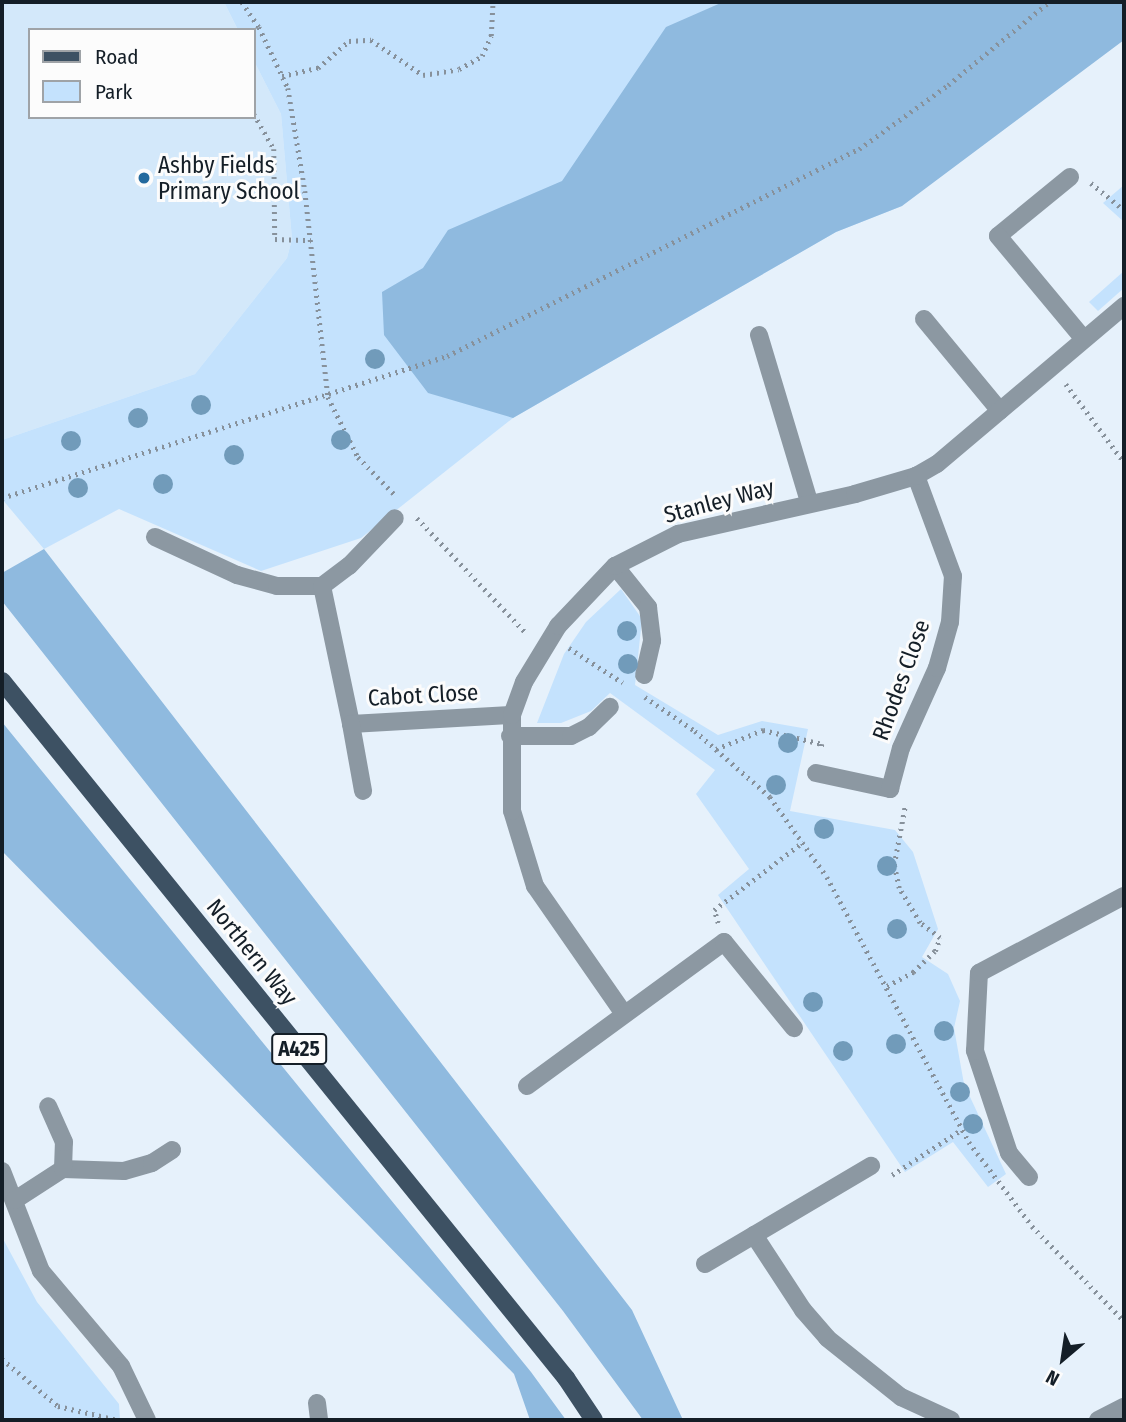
<!DOCTYPE html>
<html>
<head>
<meta charset="utf-8">
<style>
  body { margin:0 }
  #map { position:relative; width:1126px; height:1422px; overflow:hidden; background:#e6f1fb; font-family:"Fira Sans Condensed",sans-serif }
  div>[style] { position:absolute }
  .built>* { inset:0; background:#d3e8fa }
  .green>* { inset:0; background:#c4e2fd }
  .forest>* { inset:0; background:#8fbadf }
  .path>* { height:4.5px; margin-top:-2.25px; transform-origin:0; background:repeating-linear-gradient(90deg,#87919b 0 2px,transparent 0 7px) }
  .minor>* { height:18px; margin:-9px; padding:0 9px; transform-origin:9px; border-radius:9px; background:#8c98a2 }
  .major>* { height:18px; margin:-9px; padding:0 9px; transform-origin:9px; border-radius:9px; background:#3d5163 }
  .trees>* { width:20px; height:20px; margin:-10px; border-radius:50%; background:#719bba }
  .dots>* { width:19px; height:19px; translate:-50% -50%; box-sizing:border-box; border:4px solid #fcfcfc; border-radius:50% }
  span { translate:-50% -50%; white-space:nowrap; text-align:center; line-height:1.15; -webkit-text-stroke:6px #fcfcfc; paint-order:stroke }
  .shield-label span { padding:2px 5px; background:#fcfcfc; border:2px solid; border-radius:5px; -webkit-text-stroke-width:0 }
  .shield-label { font-size:21px; color:#141e27; font-weight:700 }
  .poi-label { font-size:23px; color:#141e27 }
  .left { translate:0 -50%; text-align:left }
  .street-label { font-size:23px; color:#141e27 }
  .frame { position:absolute; inset:0; border:4px solid #141e27; pointer-events:none }
  .legend { position:absolute; left:28px; top:28px; width:228px; height:91px; box-sizing:border-box; background:#fcfcfc; border:2px solid #9fa3a7; margin:0; padding:9px 12px; list-style:none; font-size:21px; color:#141e27 }
  .legend li { display:flex; align-items:center; gap:14px; height:35px }
  .legend b { width:35px; border:2px solid #9fa3a7 }
  .north { position:absolute; left:1028px; top:1324px; width:70px; height:70px; -webkit-text-stroke:5px #fcfcfc; paint-order:stroke; rotate:209deg; font-size:19px; font-weight:700; line-height:28px; text-align:center; color:#141e27 }
  .north::after { content:''; display:block; margin:auto; width:24px; height:32px; background:#141e27; clip-path:polygon(50% 0,100% 100%,50% 72%,0 100%) }
</style>
</head>
<body>
<div id="map">
  <div class="built">
    <div style="clip-path:polygon(2px 2px,224px 2px,238px 30px,30px 30px,30px 117px,254px 117px,254px 61px,281px 114px,292px 239px,287px 258px,195px 374px,2px 440px)"></div>
  </div>
  <div class="green">
    <div style="clip-path:polygon(224px 2px,916px 2px,902px 206px,836px 232px,513px 418px,361px 538px,261px 571px,119px 509px,44px 549px,2px 499px,2px 440px,195px 374px,287px 258px,292px 239px,281px 114px,254px 61px,254px 30px,238px 30px)"></div>
    <div style="clip-path:polygon(1124px 185px,1124px 222px,1103px 203px)"></div>
    <div style="clip-path:polygon(1124px 271px,1124px 288px,1098px 311px,1089px 302px)"></div>
    <div style="clip-path:polygon(621px 589px,642px 619px,635px 685px,718px 735px,762px 721px,808px 729px,790px 811px,895px 830px,913px 852px,938px 929px,922px 957px,948px 974px,960px 1001px,954px 1028px,964px 1084px,1006px 1174px,988px 1187px,953px 1142px,905px 1172px,718px 895px,749px 869px,696px 794px,715px 770px,610px 693px,591px 711px,561px 723px,537px 723px,564px 654px,586px 622px)"></div>
    <div style="clip-path:polygon(2px 1237px,37px 1302px,119px 1404px,120px 1420px,2px 1420px)"></div>
  </div>
  <div class="forest">
    <div style="clip-path:polygon(723px 2px,1124px 2px,1124px 40px,902px 206px,836px 232px,513px 418px,428px 393px,384px 335px,382px 292px,423px 268px,448px 230px,562px 181px,666px 27px)"></div>
    <div style="clip-path:polygon(44px 549px,632px 1310px,683px 1420px,643px 1420px,563px 1311px,2px 601px,2px 573px)"></div>
    <div style="clip-path:polygon(2px 722px,531px 1372px,566px 1420px,530px 1420px,514px 1374px,2px 851px)"></div>
  </div>
  <div class="path">
    <div style="left:242px;top:2px;width:30px;rotate:56deg"></div>
    <div style="left:259px;top:27px;width:68px;rotate:64.6deg"></div>
    <div style="left:288px;top:88px;width:104px;rotate:80.6deg"></div>
    <div style="left:305px;top:191px;width:207px;rotate:83.6deg"></div>
    <div style="left:328px;top:397px;width:67px;rotate:63.4deg"></div>
    <div style="left:358px;top:457px;width:54px;rotate:45.7deg"></div>
    <div style="left:282px;top:76px;width:37px;rotate:-13deg"></div>
    <div style="left:318px;top:68px;width:41px;rotate:-41.1deg"></div>
    <div style="left:349px;top:41px;width:22px;rotate:-3deg"></div>
    <div style="left:371px;top:40px;width:63px;rotate:33.9deg"></div>
    <div style="left:423px;top:75px;width:36px;rotate:-9deg"></div>
    <div style="left:459px;top:69px;width:26px;rotate:-29deg"></div>
    <div style="left:482px;top:56px;width:22px;rotate:-66deg"></div>
    <div style="left:491px;top:36px;width:34px;rotate:-87deg"></div>
    <div style="left:254px;top:114px;width:40px;rotate:60.3deg"></div>
    <div style="left:274px;top:149px;width:90px;rotate:89.4deg"></div>
    <div style="left:275px;top:239px;width:36px;rotate:2deg"></div>
    <div style="left:1091px;top:183px;width:43px;rotate:39.3deg"></div>
    <div style="left:1066px;top:384px;width:97px;rotate:53.4deg"></div>
    <div style="left:2px;top:498px;width:467px;rotate:-17.7deg"></div>
    <div style="left:447px;top:356px;width:461px;rotate:-26.7deg"></div>
    <div style="left:859px;top:149px;width:110px;rotate:-35.7deg"></div>
    <div style="left:948px;top:85px;width:131px;rotate:-39.4deg"></div>
    <div style="left:417px;top:518px;width:158px;rotate:46.5deg"></div>
    <div style="left:569px;top:648px;width:64px;rotate:32.9deg"></div>
    <div style="left:645px;top:697px;width:60px;rotate:34.2deg"></div>
    <div style="left:695px;top:731px;width:100px;rotate:41.3deg"></div>
    <div style="left:770px;top:797px;width:98px;rotate:54.5deg"></div>
    <div style="left:827px;top:877px;width:301px;rotate:61.8deg"></div>
    <div style="left:969px;top:1142px;width:105px;rotate:53.1deg"></div>
    <div style="left:1032px;top:1226px;width:132px;rotate:45.9deg"></div>
    <div style="left:716px;top:749px;width:51px;rotate:-22deg"></div>
    <div style="left:763px;top:730px;width:61px;rotate:13.3deg"></div>
    <div style="left:822px;top:744px;width:6px;rotate:99deg"></div>
    <div style="left:718px;top:923px;width:14px;rotate:-107deg"></div>
    <div style="left:714px;top:910px;width:112px;rotate:-37.4deg"></div>
    <div style="left:887px;top:986px;width:30px;rotate:-28deg"></div>
    <div style="left:913px;top:972px;width:30px;rotate:-44deg"></div>
    <div style="left:935px;top:951px;width:14px;rotate:-69deg"></div>
    <div style="left:940px;top:938px;width:25px;rotate:-143deg"></div>
    <div style="left:920px;top:923px;width:41px;rotate:-121deg"></div>
    <div style="left:899px;top:888px;width:24px;rotate:-102deg"></div>
    <div style="left:894px;top:865px;width:60px;rotate:-79.4deg"></div>
    <div style="left:892px;top:1175px;width:82px;rotate:-33.1deg"></div>
    <div style="left:2px;top:1359px;width:73px;rotate:40deg"></div>
    <div style="left:58px;top:1406px;width:61px;rotate:13.3deg"></div>
  </div>
  <div class="minor">
    <div style="left:1070px;top:177px;width:93px;rotate:140.7deg"></div>
    <div style="left:998px;top:236px;width:133px;rotate:50.2deg"></div>
    <div style="left:924px;top:319px;width:119px;rotate:50.4deg"></div>
    <div style="left:759px;top:335px;width:174px;rotate:73.3deg"></div>
    <div style="left:155px;top:537px;width:90px;rotate:24.9deg"></div>
    <div style="left:237px;top:575px;width:41px;rotate:15.4deg"></div>
    <div style="left:277px;top:586px;width:45px"></div>
    <div style="left:322px;top:586px;width:34px;rotate:-37deg"></div>
    <div style="left:349px;top:566px;width:66px;rotate:-46.2deg"></div>
    <div style="left:615px;top:566px;width:53px;rotate:51.2deg"></div>
    <div style="left:648px;top:607px;width:34px;rotate:83deg"></div>
    <div style="left:652px;top:641px;width:35px;rotate:103deg"></div>
    <div style="left:322px;top:586px;width:141px;rotate:78.1deg"></div>
    <div style="left:351px;top:724px;width:161px;rotate:-3.2deg"></div>
    <div style="left:351px;top:724px;width:68px;rotate:79.8deg"></div>
    <div style="left:510px;top:736px;width:61px"></div>
    <div style="left:571px;top:736px;width:20px;rotate:-27deg"></div>
    <div style="left:589px;top:727px;width:29px;rotate:-44deg"></div>
    <div style="left:816px;top:773px;width:76px;rotate:12.2deg"></div>
    <div style="left:890px;top:789px;width:42px;rotate:-75deg"></div>
    <div style="left:901px;top:748px;width:88px;rotate:-65.8deg"></div>
    <div style="left:937px;top:668px;width:48px;rotate:-74.2deg"></div>
    <div style="left:950px;top:622px;width:46px;rotate:-86.3deg"></div>
    <div style="left:953px;top:576px;width:107px;rotate:-110.3deg"></div>
    <div style="left:624px;top:1014px;width:156px;rotate:-124.8deg"></div>
    <div style="left:535px;top:886px;width:78px;rotate:-107deg"></div>
    <div style="left:512px;top:811px;width:96px;rotate:-90deg"></div>
    <div style="left:512px;top:715px;width:35px;rotate:-70deg"></div>
    <div style="left:524px;top:682px;width:66px;rotate:-58.7deg"></div>
    <div style="left:558px;top:626px;width:83px;rotate:-46.5deg"></div>
    <div style="left:615px;top:566px;width:71px;rotate:-26.9deg"></div>
    <div style="left:678px;top:534px;width:181px;rotate:-12.7deg"></div>
    <div style="left:855px;top:494px;width:64px;rotate:-16.4deg"></div>
    <div style="left:916px;top:476px;width:24px;rotate:-30deg"></div>
    <div style="left:937px;top:464px;width:245px;rotate:-40.2deg"></div>
    <div style="left:527px;top:1086px;width:244px;rotate:-36.2deg"></div>
    <div style="left:724px;top:942px;width:111px;rotate:50.9deg"></div>
    <div style="left:63px;top:1169px;width:61px;rotate:1.9deg"></div>
    <div style="left:124px;top:1171px;width:29px;rotate:-16deg"></div>
    <div style="left:152px;top:1163px;width:24px;rotate:-33deg"></div>
    <div style="left:2px;top:1171px;width:107px;rotate:68.7deg"></div>
    <div style="left:41px;top:1271px;width:124px;rotate:49.9deg"></div>
    <div style="left:121px;top:1366px;width:60px;rotate:64.3deg"></div>
    <div style="left:1029px;top:1177px;width:31px;rotate:-130deg"></div>
    <div style="left:1009px;top:1153px;width:108px;rotate:-108.4deg"></div>
    <div style="left:975px;top:1051px;width:78px;rotate:-87.1deg"></div>
    <div style="left:979px;top:973px;width:164px;rotate:-28deg"></div>
    <div style="left:15px;top:1200px;width:57px;rotate:-32.9deg"></div>
    <div style="left:63px;top:1169px;width:27px;rotate:-88deg"></div>
    <div style="left:64px;top:1142px;width:39px;rotate:-114deg"></div>
    <div style="left:754px;top:1235px;width:90px;rotate:56.8deg"></div>
    <div style="left:803px;top:1310px;width:37px;rotate:49deg"></div>
    <div style="left:827px;top:1338px;width:95px;rotate:38.6deg"></div>
    <div style="left:901px;top:1397px;width:55px;rotate:24.7deg"></div>
    <div style="left:705px;top:1264px;width:193px;rotate:-30.6deg"></div>
    <div style="left:317px;top:1403px;width:17px;rotate:83deg"></div>
    <div style="left:1098px;top:1420px;width:29px;rotate:-27deg"></div>
  </div>
  <div class="major">
    <div style="left:2px;top:681px;width:897px;rotate:51.02deg"></div>
    <div style="left:566px;top:1378px;width:50px;rotate:56.3deg"></div>
  </div>
  <div class="trees">
    <div style="left:375px;top:359px"></div>
    <div style="left:201px;top:405px"></div>
    <div style="left:138px;top:418px"></div>
    <div style="left:341px;top:440px"></div>
    <div style="left:71px;top:441px"></div>
    <div style="left:234px;top:455px"></div>
    <div style="left:163px;top:484px"></div>
    <div style="left:78px;top:488px"></div>
    <div style="left:627px;top:631px"></div>
    <div style="left:628px;top:664px"></div>
    <div style="left:788px;top:743px"></div>
    <div style="left:776px;top:785px"></div>
    <div style="left:824px;top:829px"></div>
    <div style="left:887px;top:866px"></div>
    <div style="left:897px;top:929px"></div>
    <div style="left:813px;top:1002px"></div>
    <div style="left:944px;top:1031px"></div>
    <div style="left:896px;top:1044px"></div>
    <div style="left:843px;top:1051px"></div>
    <div style="left:960px;top:1092px"></div>
    <div style="left:973px;top:1124px"></div>
  </div>
  <div class="dots">
    <div style="left:144px;top:178px;background:#246a9e"></div>
  </div>
  <div class="shield-label">
    <span style="left:299px;top:1049px">A425</span>
  </div>
  <div class="poi-label">
    <span class="left" style="left:158px;top:178px">Ashby Fields<br>Primary School</span>
  </div>
  <div class="street-label">
    <span style="left:719px;top:501px;rotate:-15deg">Stanley Way</span>
    <span style="left:901px;top:680px;rotate:-70deg">Rhodes Close</span>
    <span style="left:423px;top:695px;rotate:-3deg">Cabot Close</span>
    <span style="left:252px;top:952px;rotate:51deg">Northern Way</span>
  </div>
  <div class="frame"></div>
  <ul class="legend">
  <li><b style="height:9px;background:#3d5163"></b>Road</li>
  <li><b style="height:19px;background:#c4e2fd"></b>Park</li>
  </ul>
  <div class="north">N</div>
</div>
</body>
</html>
